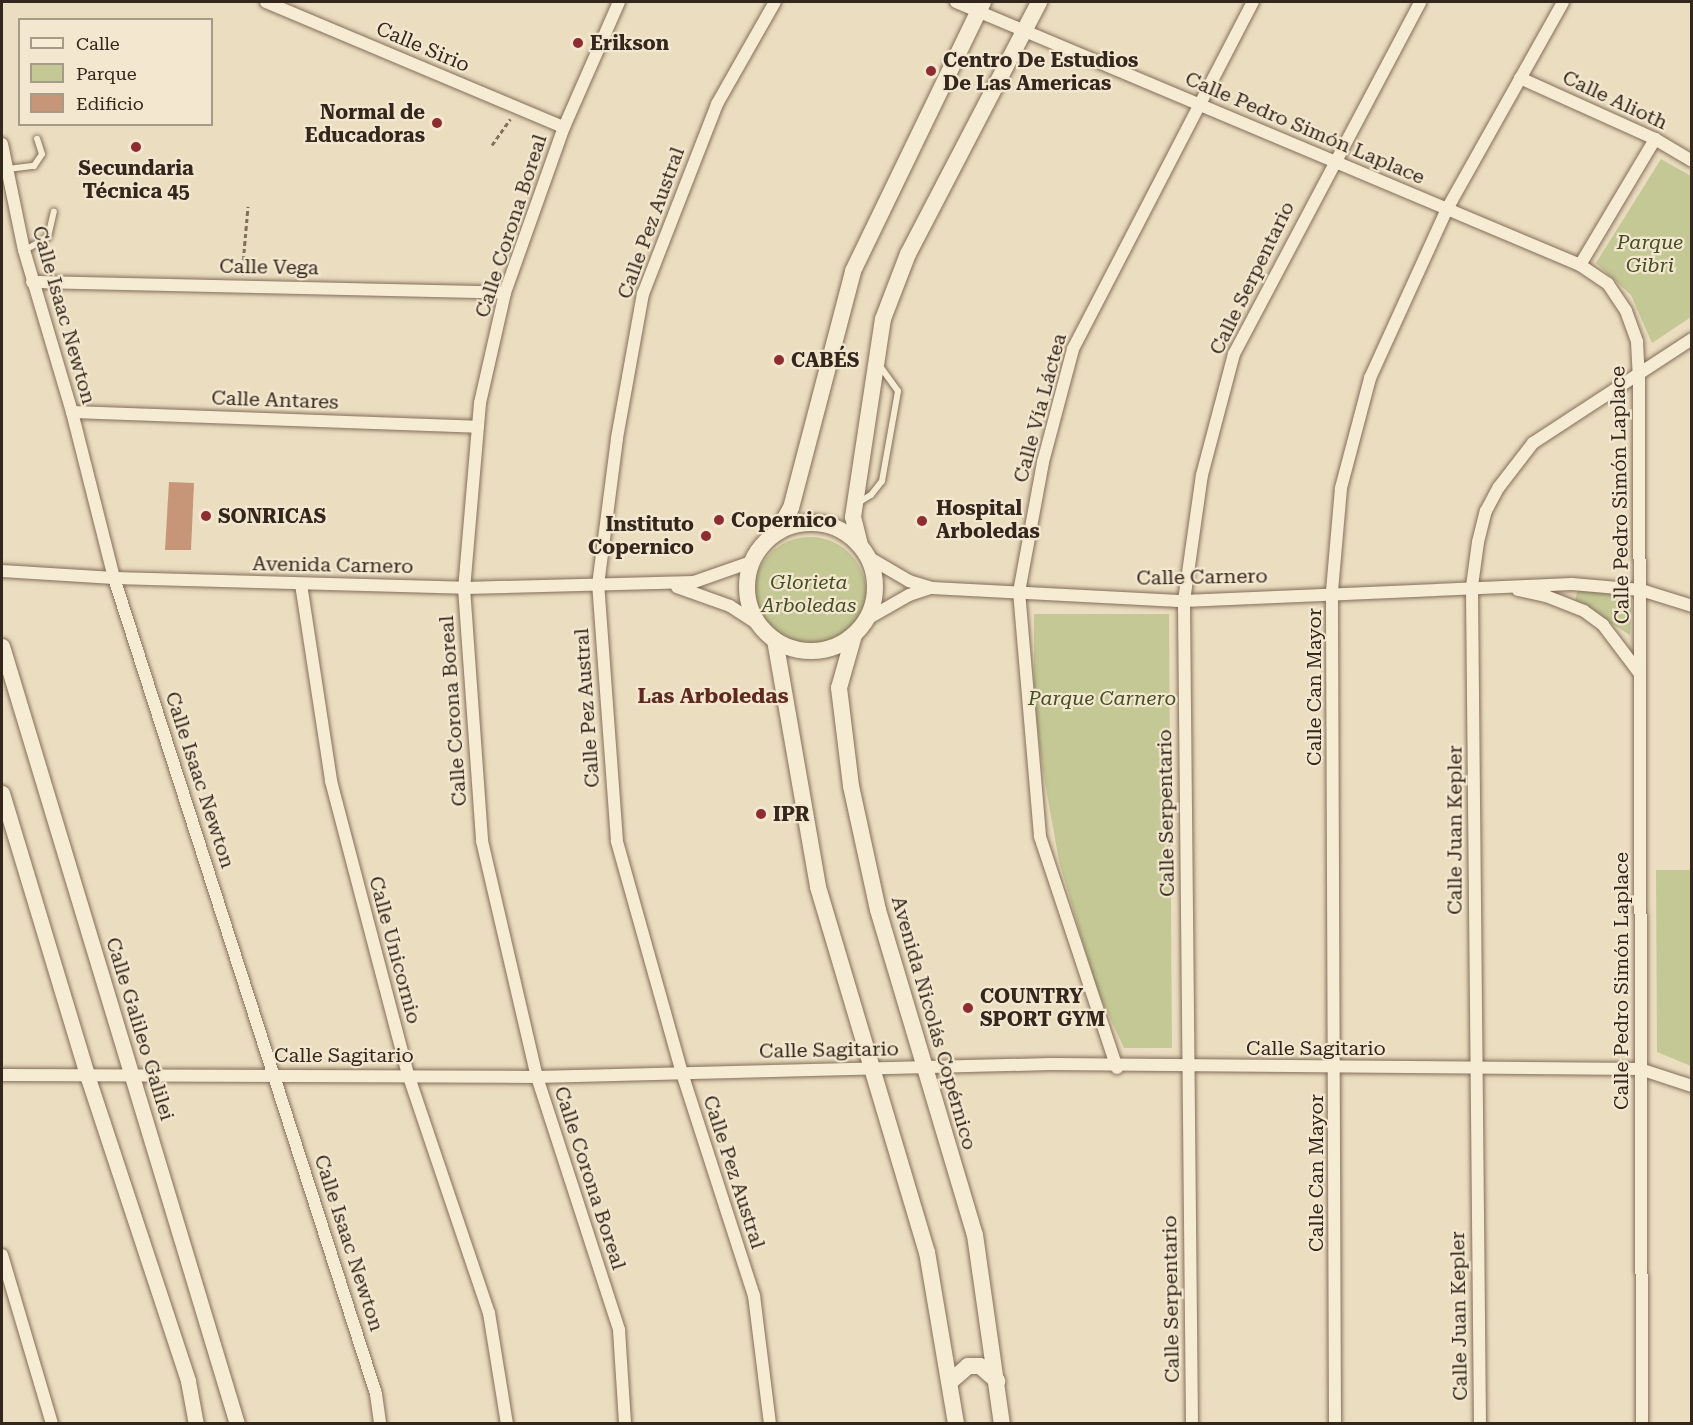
<!DOCTYPE html>
<html>
<head>
<meta charset="utf-8">
<style>
  body { margin:0 }
  #map { position:relative; width:1693px; height:1425px; overflow:hidden; background:#ebddc0; font-family:"Roboto Serif",serif }
  div>[style] { position:absolute }
  .green>* { inset:0; background:#c4c895 }
  .round { border-radius:50% }
  .building>* { inset:0; background:#c79678 }
  .path>* { height:3px; margin-top:-1.5px; transform-origin:0; background:repeating-linear-gradient(90deg,#836e59 0 4.5px,transparent 0 7.5px) }
  .roads { filter:drop-shadow(0 0 2px #836e59) drop-shadow(0 0 2px #836e59) }
  .service>* { height:6px; margin:-3px; padding:0 3px; transform-origin:3px; border-radius:3px; background:#f6ebd3 }
  .minor>* { height:12px; margin:-6px; padding:0 6px; transform-origin:6px; border-radius:6px; background:#f6ebd3 }
  .tertiary>* { height:15px; margin:-7.5px; padding:0 7.5px; transform-origin:7.5px; border-radius:7.5px; background:#f6ebd3 }
  .secondary>* { height:16px; margin:-8px; padding:0 8px; transform-origin:8px; border-radius:8px; background:#f6ebd3 }
  .secondary>.ring { margin:-8px; padding:0; box-sizing:content-box; background:none; border:16px solid #f6ebd3; border-radius:50% }
  .dots>* { width:16px; height:16px; translate:-50% -50%; box-sizing:border-box; border:3px solid #f3e7cf; border-radius:50% }
  span { translate:-50% -50%; white-space:nowrap; text-align:center; line-height:1.15; -webkit-text-stroke:4.5px #f3e7cf; paint-order:stroke }
  .poi-label { font-size:20px; color:#33271d; font-weight:700 }
  .left { translate:0 -50%; text-align:left }
  .right { translate:-100% -50%; text-align:right }
  .street-label { font-size:20px; color:#33271d }
  .park-label { font-size:20px; color:#454f25; font-style:italic }
  .neighbourhood-label { font-size:21px; color:#5d2a1f; font-weight:700 }
  .frame { position:absolute; inset:0; border:3px solid #33271d; pointer-events:none }
  .legend { position:absolute; left:18px; top:18px; width:195px; height:108px; box-sizing:border-box; background:#f3e7cf; border:2px solid #a69a88; margin:0; padding:8px 10px; list-style:none; font-size:18px; color:#33271d }
  .legend li { display:flex; align-items:center; gap:12px; height:30px }
  .legend b { width:30px; border:2px solid #a69a88 }
</style>
</head>
<body>
<div id="map">
  <div class="green">
    <div style="clip-path:polygon(1661px 159px,1691px 176px,1691px 317px,1652px 343px,1631px 295px,1596px 263px)"></div>
    <div class="round" style="left:754px;top:537px;width:112px;height:112px"></div>
    <div style="clip-path:polygon(1578px 587px,1632px 599px,1630px 635px,1575px 602px)"></div>
    <div style="clip-path:polygon(1034px 614px,1169px 614px,1172px 1048px,1124px 1048px,1097px 990px,1059px 861px,1043px 772px,1034px 700px)"></div>
    <div style="clip-path:polygon(1656px 870px,1691px 870px,1691px 1066px,1657px 1052px)"></div>
  </div>
  <div class="building">
    <div style="clip-path:polygon(169px 482px,194px 483px,191px 550px,165px 550px)"></div>
  </div>
  <div class="path">
    <div style="left:492px;top:145px;width:32px;rotate:-55deg"></div>
    <div style="left:242px;top:275px;width:69px;rotate:-85deg"></div>
  </div>
  <div class="roads">
    <div class="service">
      <div style="left:8px;top:169px;width:26px;rotate:-7deg"></div>
      <div style="left:34px;top:166px;width:14px;rotate:-56deg"></div>
      <div style="left:42px;top:154px;width:16px;rotate:-108deg"></div>
      <div style="left:25px;top:250px;width:26px;rotate:-29deg"></div>
      <div style="left:48px;top:237px;width:26px;rotate:-77deg"></div>
      <div style="left:858px;top:503px;width:15px;rotate:-32deg"></div>
      <div style="left:871px;top:495px;width:18px;rotate:-52deg"></div>
      <div style="left:882px;top:481px;width:91px;rotate:-79.9deg"></div>
      <div style="left:898px;top:391px;width:32px;rotate:-126deg"></div>
    </div>
    <div class="minor">
      <div style="left:266px;top:2px;width:323px;rotate:22.8deg"></div>
      <div style="left:619px;top:2px;width:137px;rotate:113.7deg"></div>
      <div style="left:564px;top:127px;width:176px;rotate:109.6deg"></div>
      <div style="left:505px;top:293px;width:113px;rotate:102.8deg"></div>
      <div style="left:480px;top:403px;width:186px;rotate:94.9deg"></div>
      <div style="left:464px;top:588px;width:254px;rotate:85.9deg"></div>
      <div style="left:482px;top:841px;width:242px;rotate:76.9deg"></div>
      <div style="left:537px;top:1077px;width:266px;rotate:72deg"></div>
      <div style="left:619px;top:1330px;width:94px;rotate:86.3deg"></div>
      <div style="left:956px;top:2px;width:677px;rotate:22.85deg"></div>
      <div style="left:1580px;top:265px;width:34px;rotate:34deg"></div>
      <div style="left:1608px;top:284px;width:32px;rotate:56deg"></div>
      <div style="left:1626px;top:311px;width:33px;rotate:70deg"></div>
      <div style="left:1637px;top:342px;width:33px;rotate:87deg"></div>
      <div style="left:1639px;top:375px;width:1049px;rotate:89.84deg"></div>
      <div style="left:1520px;top:78px;width:148px;rotate:24.3deg"></div>
      <div style="left:1655px;top:139px;width:43px;rotate:30.7deg"></div>
      <div style="left:2px;top:144px;width:108px;rotate:78.3deg"></div>
      <div style="left:24px;top:250px;width:169px;rotate:73.5deg"></div>
      <div style="left:72px;top:412px;width:171px;rotate:75.8deg"></div>
      <div style="left:114px;top:578px;width:857px;rotate:72.2deg"></div>
      <div style="left:376px;top:1394px;width:30px;rotate:82deg"></div>
      <div style="left:1580px;top:265px;width:147px;rotate:-59.2deg"></div>
      <div style="left:32px;top:282px;width:473px;rotate:1.3deg"></div>
      <div style="left:72px;top:412px;width:406px;rotate:2.1deg"></div>
      <div style="left:868px;top:557px;width:48px;rotate:30.3deg"></div>
      <div style="left:909px;top:581px;width:24px;rotate:17deg"></div>
      <div style="left:932px;top:588px;width:252px;rotate:3deg"></div>
      <div style="left:1184px;top:601px;width:388px;rotate:-2.5deg"></div>
      <div style="left:1572px;top:584px;width:69px;rotate:5deg"></div>
      <div style="left:1641px;top:590px;width:53px;rotate:17.4deg"></div>
      <div style="left:2px;top:571px;width:112px;rotate:3.6deg"></div>
      <div style="left:114px;top:578px;width:350px;rotate:1.6deg"></div>
      <div style="left:464px;top:588px;width:230px;rotate:-1.5deg"></div>
      <div style="left:694px;top:582px;width:60px;rotate:-19.3deg"></div>
      <div style="left:301px;top:584px;width:199px;rotate:81.3deg"></div>
      <div style="left:331px;top:781px;width:303px;rotate:75.3deg"></div>
      <div style="left:408px;top:1074px;width:252px;rotate:71.3deg"></div>
      <div style="left:489px;top:1313px;width:112px;rotate:80.8deg"></div>
      <div style="left:677px;top:587px;width:56px;rotate:19.7deg"></div>
      <div style="left:730px;top:606px;width:35px;rotate:33deg"></div>
      <div style="left:1518px;top:590px;width:29px;rotate:12deg"></div>
      <div style="left:1546px;top:596px;width:41px;rotate:21.5deg"></div>
      <div style="left:1584px;top:611px;width:24px;rotate:36deg"></div>
      <div style="left:1603px;top:625px;width:61px;rotate:52.9deg"></div>
      <div style="left:867px;top:619px;width:48px;rotate:-29.7deg"></div>
      <div style="left:909px;top:595px;width:23px;rotate:-18deg"></div>
      <div style="left:1117px;top:1068px;width:244px;rotate:-108.4deg"></div>
      <div style="left:1040px;top:836px;width:245px;rotate:-94.9deg"></div>
      <div style="left:1019px;top:592px;width:132px;rotate:-79.5deg"></div>
      <div style="left:1043px;top:462px;width:117px;rotate:-75.1deg"></div>
      <div style="left:1073px;top:349px;width:391px;rotate:-62.6deg"></div>
      <div style="left:2px;top:1075px;width:535px;rotate:0.21deg"></div>
      <div style="left:537px;top:1077px;width:514px;rotate:-1.45deg"></div>
      <div style="left:1051px;top:1064px;width:589px;rotate:0.49deg"></div>
      <div style="left:1640px;top:1069px;width:55px;rotate:18.1deg"></div>
      <div style="left:2px;top:1255px;width:176px;rotate:73.5deg"></div>
      <div style="left:770px;top:1424px;width:129px;rotate:-97.1deg"></div>
      <div style="left:754px;top:1296px;width:234px;rotate:-107.9deg"></div>
      <div style="left:682px;top:1073px;width:241px;rotate:-105.7deg"></div>
      <div style="left:617px;top:841px;width:257px;rotate:-94.2deg"></div>
      <div style="left:598px;top:585px;width:148px;rotate:-82.6deg"></div>
      <div style="left:617px;top:438px;width:146px;rotate:-79.8deg"></div>
      <div style="left:643px;top:294px;width:204px;rotate:-68.7deg"></div>
      <div style="left:717px;top:104px;width:117px;rotate:-60.4deg"></div>
      <div style="left:1192px;top:1424px;width:823px;rotate:-90.56deg"></div>
      <div style="left:1184px;top:601px;width:127px;rotate:-81.9deg"></div>
      <div style="left:1202px;top:475px;width:125px;rotate:-75.2deg"></div>
      <div style="left:1234px;top:354px;width:398px;rotate:-62.1deg"></div>
      <div style="left:1335px;top:1424px;width:833px;rotate:-90.21deg"></div>
      <div style="left:1332px;top:591px;width:103px;rotate:-85deg"></div>
      <div style="left:1341px;top:488px;width:114px;rotate:-75.2deg"></div>
      <div style="left:1370px;top:378px;width:186px;rotate:-65.5deg"></div>
      <div style="left:1447px;top:209px;width:237px;rotate:-60.7deg"></div>
      <div style="left:1480px;top:1424px;width:838px;rotate:-90.55deg"></div>
      <div style="left:1472px;top:586px;width:44px;rotate:-82.2deg"></div>
      <div style="left:1478px;top:542px;width:32px;rotate:-76deg"></div>
      <div style="left:1486px;top:511px;width:27px;rotate:-62deg"></div>
      <div style="left:1499px;top:487px;width:56px;rotate:-52.3deg"></div>
      <div style="left:1533px;top:443px;width:190px;rotate:-33.2deg"></div>
    </div>
    <div class="tertiary">
      <div style="left:2px;top:646px;width:813px;rotate:73.19deg"></div>
      <div style="left:2px;top:793px;width:298px;rotate:73.2deg"></div>
      <div style="left:88px;top:1078px;width:319px;rotate:71.7deg"></div>
      <div style="left:188px;top:1381px;width:44px;rotate:79.5deg"></div>
    </div>
    <div class="secondary">
      <div class="ring" style="left:747px;top:523px;width:112px;height:112px"></div>
      <div style="left:778px;top:531px;width:26px;rotate:-61deg"></div>
      <div style="left:791px;top:508px;width:245px;rotate:-75.3deg"></div>
      <div style="left:853px;top:271px;width:299px;rotate:-64.2deg"></div>
      <div style="left:860px;top:545px;width:29px;rotate:-104deg"></div>
      <div style="left:853px;top:517px;width:200px;rotate:-81.4deg"></div>
      <div style="left:883px;top:319px;width:70px;rotate:-69deg"></div>
      <div style="left:908px;top:254px;width:284px;rotate:-62.5deg"></div>
      <div style="left:854px;top:635px;width:55px;rotate:105.8deg"></div>
      <div style="left:839px;top:688px;width:99px;rotate:83deg"></div>
      <div style="left:851px;top:786px;width:127px;rotate:77.7deg"></div>
      <div style="left:878px;top:910px;width:339px;rotate:73.4deg"></div>
      <div style="left:975px;top:1235px;width:191px;rotate:81.9deg"></div>
      <div style="left:775px;top:640px;width:251px;rotate:80.1deg"></div>
      <div style="left:818px;top:887px;width:381px;rotate:73.4deg"></div>
      <div style="left:927px;top:1252px;width:174px;rotate:80.4deg"></div>
      <div style="left:951px;top:1381px;width:23px;rotate:-41deg"></div>
      <div style="left:968px;top:1366px;width:12px"></div>
      <div style="left:980px;top:1366px;width:23px;rotate:41deg"></div>
    </div>
  </div>
  <div class="dots">
    <div style="left:578px;top:43px;background:#8e2d31"></div>
    <div style="left:931px;top:71px;background:#8e2d31"></div>
    <div style="left:437px;top:123px;background:#8e2d31"></div>
    <div style="left:136px;top:147px;background:#8e2d31"></div>
    <div style="left:779px;top:360px;background:#8e2d31"></div>
    <div style="left:206px;top:516px;background:#8e2d31"></div>
    <div style="left:719px;top:520px;background:#8e2d31"></div>
    <div style="left:922px;top:521px;background:#8e2d31"></div>
    <div style="left:706px;top:536px;background:#8e2d31"></div>
    <div style="left:761px;top:814px;background:#8e2d31"></div>
    <div style="left:968px;top:1008px;background:#8e2d31"></div>
  </div>
  <div class="poi-label">
    <span class="left" style="left:590px;top:43px">Erikson</span>
    <span class="left" style="left:943px;top:72px">Centro De Estudios<br>De Las Americas</span>
    <span class="right" style="left:425px;top:124px">Normal de<br>Educadoras</span>
    <span style="left:136px;top:180px">Secundaria<br>Técnica 45</span>
    <span class="left" style="left:791px;top:360px">CABE´S</span>
    <span class="left" style="left:936px;top:520px">Hospital<br>Arboledas</span>
    <span class="left" style="left:218px;top:516px">SONRICAS</span>
    <span class="left" style="left:731px;top:520px">Copernico</span>
    <span class="right" style="left:694px;top:536px">Instituto<br>Copernico</span>
    <span class="left" style="left:773px;top:814px">IPR</span>
    <span class="left" style="left:980px;top:1008px">COUNTRY<br>SPORT GYM</span>
  </div>
  <div class="street-label">
    <span style="left:423px;top:47px;rotate:23deg">Calle Sirio</span>
    <span style="left:1615px;top:100px;rotate:25deg">Calle Alioth</span>
    <span style="left:1305px;top:128px;rotate:23deg">Calle Pedro Simón Laplace</span>
    <span style="left:651px;top:223px;rotate:-70deg">Calle Pez Austral</span>
    <span style="left:511px;top:226px;rotate:-72deg">Calle Corona Boreal</span>
    <span style="left:269px;top:267px;rotate:1deg">Calle Vega</span>
    <span style="left:1252px;top:278px;rotate:-64deg">Calle Serpentario</span>
    <span style="left:64px;top:315px;rotate:74deg">Calle Isaac Newton</span>
    <span style="left:275px;top:400px;rotate:2deg">Calle Antares</span>
    <span style="left:1040px;top:408px;rotate:-75deg">Calle Vía Láctea</span>
    <span style="left:1620px;top:495px;rotate:-91deg">Calle Pedro Simón Laplace</span>
    <span style="left:333px;top:565px;rotate:1deg">Avenida Carnero</span>
    <span style="left:1202px;top:577px;rotate:-1deg">Calle Carnero</span>
    <span style="left:1314px;top:687px;rotate:-90deg">Calle Can Mayor</span>
    <span style="left:587px;top:708px;rotate:-94deg">Calle Pez Austral</span>
    <span style="left:453px;top:711px;rotate:-94deg">Calle Corona Boreal</span>
    <span style="left:200px;top:780px;rotate:72deg">Calle Isaac Newton</span>
    <span style="left:1166px;top:813px;rotate:-91deg">Calle Serpentario</span>
    <span style="left:1455px;top:830px;rotate:-90deg">Calle Juan Kepler</span>
    <span style="left:395px;top:950px;rotate:75deg">Calle Unicornio</span>
    <span style="left:1621px;top:981px;rotate:-90deg">Calle Pedro Simón Laplace</span>
    <span style="left:934px;top:1023px;rotate:74deg">Avenida Nicolás Copérnico</span>
    <span style="left:140px;top:1029px;rotate:73deg">Calle Galileo Galilei</span>
    <span style="left:1316px;top:1048px">Calle Sagitario</span>
    <span style="left:829px;top:1050px;rotate:-1deg">Calle Sagitario</span>
    <span style="left:344px;top:1055px">Calle Sagitario</span>
    <span style="left:734px;top:1172px;rotate:72deg">Calle Pez Austral</span>
    <span style="left:1316px;top:1173px;rotate:-90deg">Calle Can Mayor</span>
    <span style="left:590px;top:1178px;rotate:72deg">Calle Corona Boreal</span>
    <span style="left:349px;top:1243px;rotate:72deg">Calle Isaac Newton</span>
    <span style="left:1171px;top:1299px;rotate:-91deg">Calle Serpentario</span>
    <span style="left:1459px;top:1316px;rotate:-91deg">Calle Juan Kepler</span>
  </div>
  <div class="park-label">
    <span style="left:1650px;top:254px">Parque<br>Gibri</span>
    <span style="left:809px;top:594px">Glorieta<br>Arboledas</span>
    <span style="left:1102px;top:698px">Parque Carnero</span>
  </div>
  <div class="neighbourhood-label">
    <span style="left:713px;top:696px">Las Arboledas</span>
  </div>
  <div class="frame"></div>
  <ul class="legend">
  <li><b style="height:8px;background:#f6ebd3"></b>Calle</li>
  <li><b style="height:16px;background:#c4c895"></b>Parque</li>
  <li><b style="height:16px;background:#c79678"></b>Edificio</li>
  </ul>
</div>
</body>
</html>
